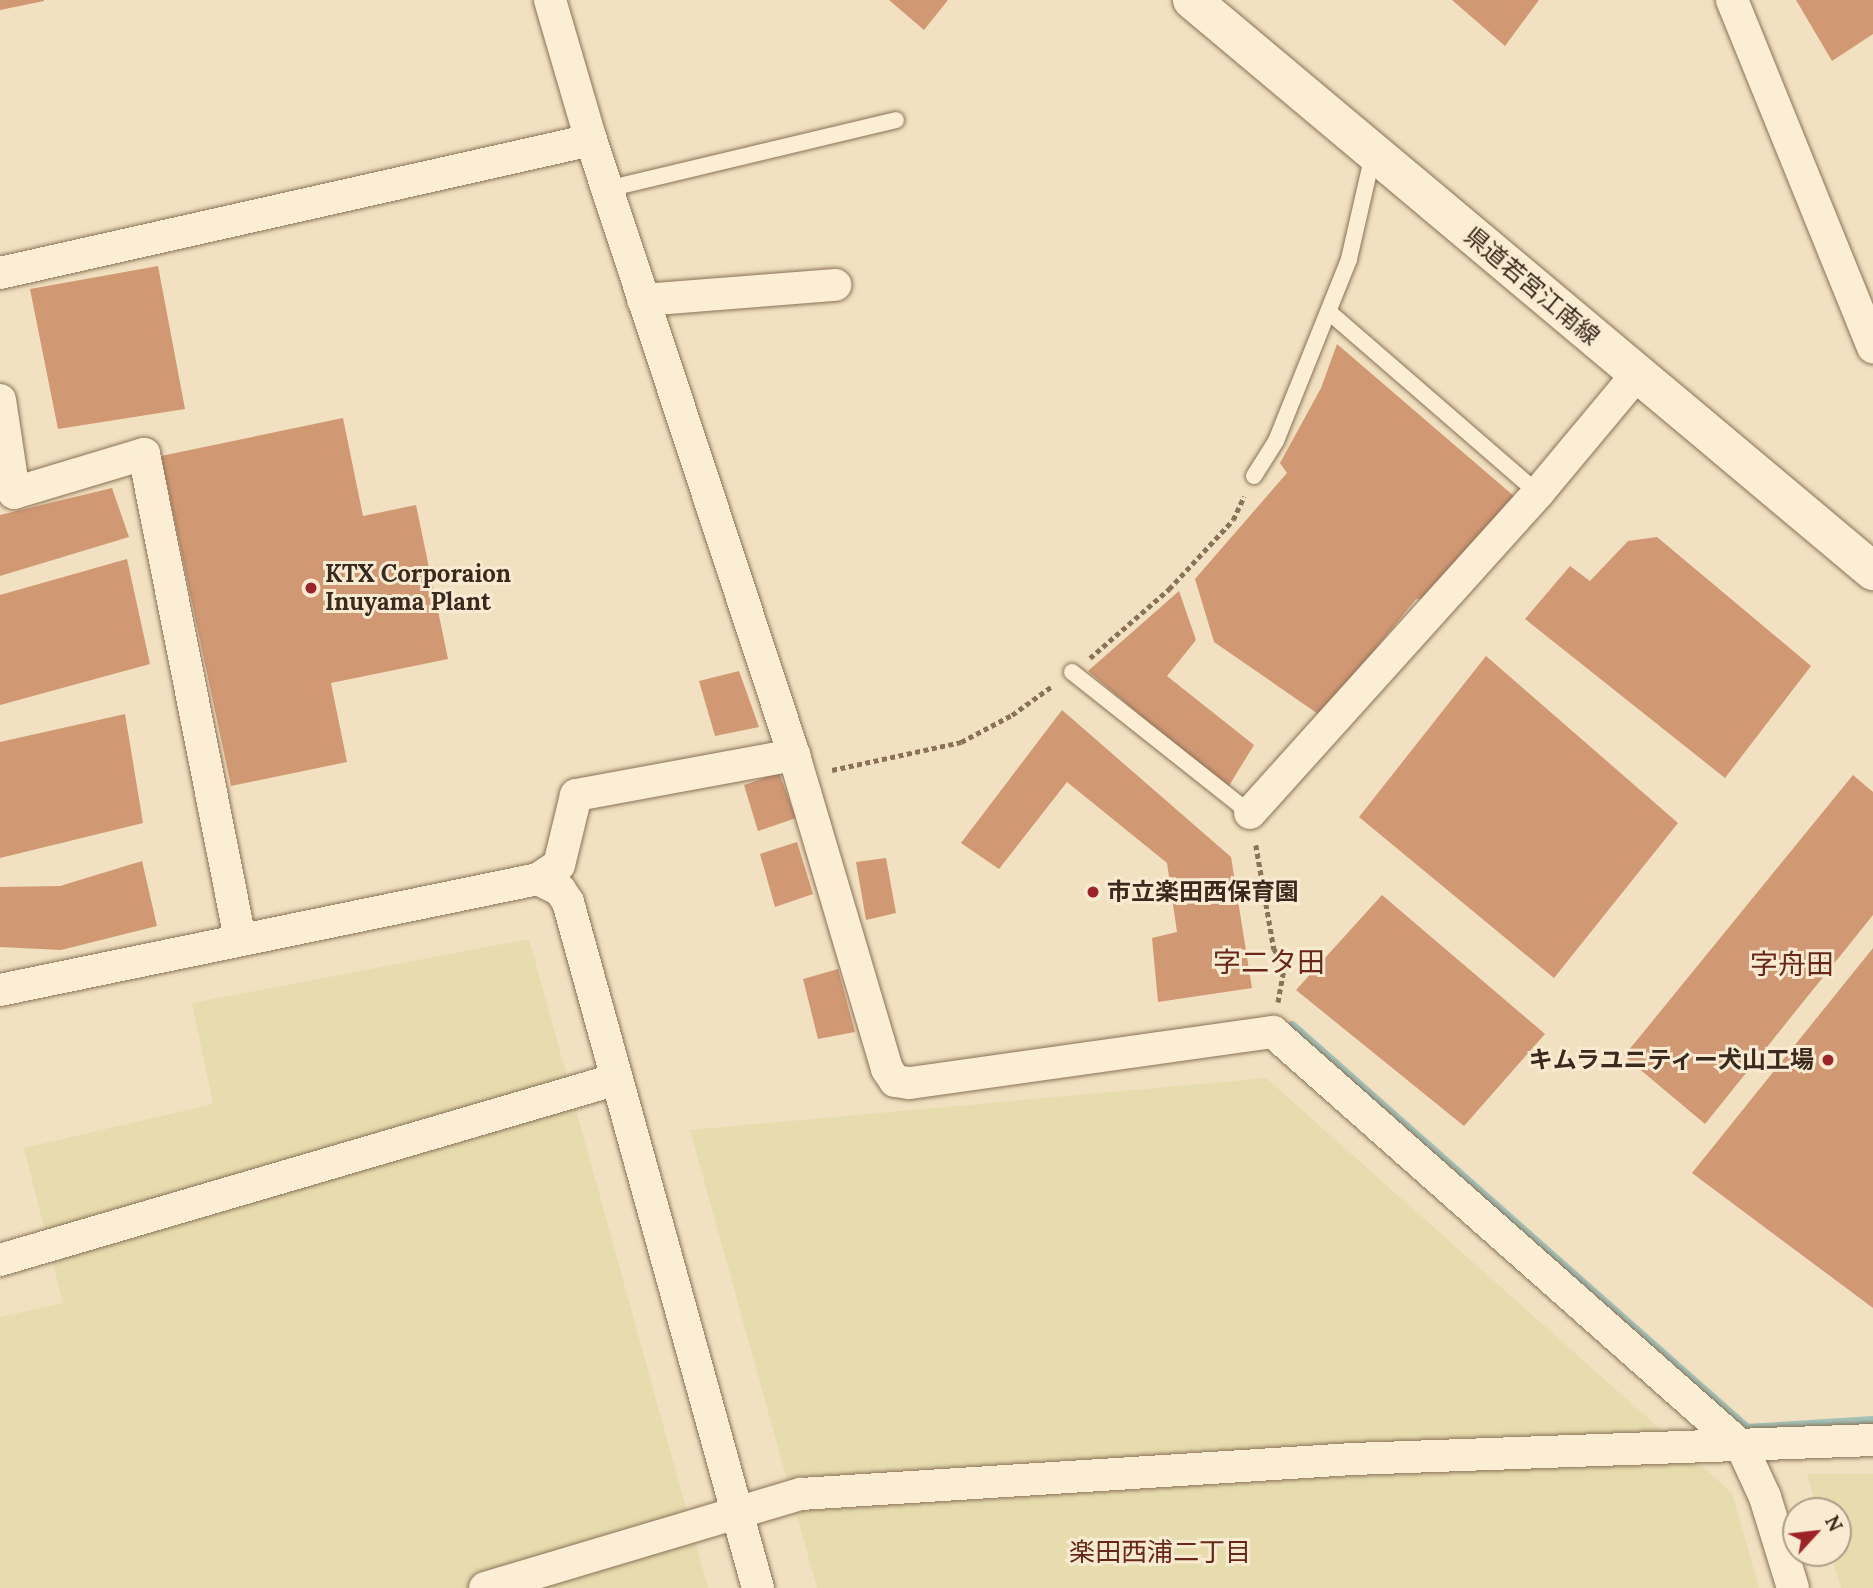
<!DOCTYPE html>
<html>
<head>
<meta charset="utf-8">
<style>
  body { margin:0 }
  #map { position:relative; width:1873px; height:1588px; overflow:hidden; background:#f1e1c1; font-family:Lora,"Noto Sans JP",serif }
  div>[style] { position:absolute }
  .farmland>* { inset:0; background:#e7dcae }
  .stream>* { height:10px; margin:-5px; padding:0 5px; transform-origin:5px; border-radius:5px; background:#a4c3b9 }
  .building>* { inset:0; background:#d19874 }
  .path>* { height:4.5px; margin-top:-2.25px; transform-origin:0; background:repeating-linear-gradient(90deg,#8b7157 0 5px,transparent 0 8.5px) }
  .roads { filter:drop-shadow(0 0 2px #8b7157) drop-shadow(0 0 2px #8b7157) }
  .lane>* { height:16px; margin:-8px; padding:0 8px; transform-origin:8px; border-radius:8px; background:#fbeed5 }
  .street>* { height:32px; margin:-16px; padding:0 16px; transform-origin:16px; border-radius:16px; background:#fbeed5 }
  .secondary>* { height:38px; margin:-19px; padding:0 19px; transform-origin:19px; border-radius:19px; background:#fbeed5 }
  .dots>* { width:19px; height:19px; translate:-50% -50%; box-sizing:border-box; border:4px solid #f8ebd1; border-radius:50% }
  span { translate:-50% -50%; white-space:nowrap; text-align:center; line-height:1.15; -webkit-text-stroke:6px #f8ebd1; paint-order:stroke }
  .street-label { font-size:24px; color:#3a2a1d }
  .poi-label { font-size:24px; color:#3a2a1d; font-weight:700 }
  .left { translate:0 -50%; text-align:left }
  .right { translate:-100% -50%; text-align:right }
  .neighbourhood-label { font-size:26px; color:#692719 }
  .quarter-label { font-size:28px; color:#692719 }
  .north { position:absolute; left:1782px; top:1497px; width:70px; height:70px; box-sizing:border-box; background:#f8ebd1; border:2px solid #ac9e89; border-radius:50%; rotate:63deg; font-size:19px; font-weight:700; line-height:28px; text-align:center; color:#3a2a1d }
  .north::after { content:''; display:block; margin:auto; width:24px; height:32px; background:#9e2329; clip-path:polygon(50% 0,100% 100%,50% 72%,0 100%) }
</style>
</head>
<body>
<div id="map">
  <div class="farmland">
    <div style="clip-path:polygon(529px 939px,708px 1588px,0 1588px,0 1317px,63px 1303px,24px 1148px,213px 1104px,192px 1003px)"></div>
    <div style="clip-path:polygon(1266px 1078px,1732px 1493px,1759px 1588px,817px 1588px,690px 1130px)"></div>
    <div style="clip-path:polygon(1807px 1474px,1873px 1474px,1873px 1588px,1841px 1588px,1831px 1553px,1838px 1553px,1838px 1511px,1818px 1511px)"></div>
  </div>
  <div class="stream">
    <div style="left:1292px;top:1026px;width:608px;rotate:41.53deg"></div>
    <div style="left:1747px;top:1429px;width:126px;rotate:-3.6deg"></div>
  </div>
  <div class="building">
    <div style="clip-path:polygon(0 0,44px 0,44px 1px,0 10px)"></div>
    <div style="clip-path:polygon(889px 0,948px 0,924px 30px)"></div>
    <div style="clip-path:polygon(1452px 0,1539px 0,1505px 46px)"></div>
    <div style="clip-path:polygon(1796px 0,1873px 0,1873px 34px,1832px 61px)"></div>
    <div style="clip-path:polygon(158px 266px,185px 409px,58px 429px,30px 289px)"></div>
    <div style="clip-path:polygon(1337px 344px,1515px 497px,1441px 597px,1416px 599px,1321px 716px,1214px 642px,1195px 579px,1287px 473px,1280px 463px,1321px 388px)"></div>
    <div style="clip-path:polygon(343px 418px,363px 516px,416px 505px,448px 659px,331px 683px,347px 762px,231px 786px,161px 456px)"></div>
    <div style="clip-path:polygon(112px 488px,129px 537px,0 576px,0 515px)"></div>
    <div style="clip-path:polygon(1657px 537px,1811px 666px,1725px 778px,1525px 619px,1570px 566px,1590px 581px,1628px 541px)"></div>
    <div style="clip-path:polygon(127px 559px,150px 664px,0 705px,0 595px)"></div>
    <div style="clip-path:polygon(1179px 591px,1196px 640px,1167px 676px,1254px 745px,1227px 789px,1088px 671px)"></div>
    <div style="clip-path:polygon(1486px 656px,1678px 823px,1554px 978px,1359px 817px)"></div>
    <div style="clip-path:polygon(739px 671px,759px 727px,715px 736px,699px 681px)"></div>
    <div style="clip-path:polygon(1062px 710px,1231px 857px,1252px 988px,1158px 1002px,1152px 938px,1177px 932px,1167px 863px,1067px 782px,999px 869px,961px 843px)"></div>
    <div style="clip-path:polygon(125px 714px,143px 823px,0 858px,0 742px)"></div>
    <div style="clip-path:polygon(779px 773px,796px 818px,758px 831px,744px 785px)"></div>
    <div style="clip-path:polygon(1853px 775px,1873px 792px,1873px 915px,1705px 1124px,1624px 1056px)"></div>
    <div style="clip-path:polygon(797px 842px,813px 894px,775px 907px,760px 854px)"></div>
    <div style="clip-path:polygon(886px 858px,896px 913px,866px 920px,856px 862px)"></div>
    <div style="clip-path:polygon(142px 861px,157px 926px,61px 950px,0 947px,0 887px,60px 886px)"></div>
    <div style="clip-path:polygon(1382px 895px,1545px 1034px,1464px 1126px,1296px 990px)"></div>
    <div style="clip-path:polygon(1873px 948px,1873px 1308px,1692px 1173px)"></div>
    <div style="clip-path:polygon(838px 969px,855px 1032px,818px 1039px,803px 979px)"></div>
  </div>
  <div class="path">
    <div style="left:1090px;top:658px;width:105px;rotate:-41.1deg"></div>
    <div style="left:1169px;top:589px;width:94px;rotate:-47.2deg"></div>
    <div style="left:1233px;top:520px;width:26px;rotate:-65deg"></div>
    <div style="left:832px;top:770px;width:132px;rotate:-12.2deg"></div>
    <div style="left:961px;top:742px;width:58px;rotate:-27.9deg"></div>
    <div style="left:1012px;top:715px;width:49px;rotate:-35.9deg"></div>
    <div style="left:1256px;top:845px;width:106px;rotate:80.2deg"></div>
    <div style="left:1274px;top:949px;width:19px;rotate:54deg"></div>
    <div style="left:1285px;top:964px;width:39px;rotate:100deg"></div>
  </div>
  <div class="roads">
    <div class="lane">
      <div style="left:607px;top:189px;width:297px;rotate:-13.4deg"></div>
      <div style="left:1329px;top:312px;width:276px;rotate:40.9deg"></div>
      <div style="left:1254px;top:476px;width:41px;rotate:-57.8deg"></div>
      <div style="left:1276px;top:441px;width:196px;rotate:-68.1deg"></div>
      <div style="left:1349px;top:259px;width:108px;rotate:-77.1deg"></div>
      <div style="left:1072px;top:672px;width:227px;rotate:38.4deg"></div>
    </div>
    <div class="street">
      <div style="left:550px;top:0;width:146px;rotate:73.7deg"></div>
      <div style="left:591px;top:140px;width:648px;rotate:71.73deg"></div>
      <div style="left:794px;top:755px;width:327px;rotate:73.5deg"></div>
      <div style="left:887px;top:1069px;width:14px;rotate:56deg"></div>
      <div style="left:895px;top:1081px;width:15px;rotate:8deg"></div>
      <div style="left:910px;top:1083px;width:367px;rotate:-8deg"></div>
      <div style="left:1273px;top:1032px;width:626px;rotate:41.5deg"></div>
      <div style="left:1742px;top:1447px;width:55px;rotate:65.3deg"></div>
      <div style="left:1765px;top:1497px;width:95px;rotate:72.9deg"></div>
      <div style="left:1732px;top:0;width:375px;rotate:67.9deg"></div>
      <div style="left:0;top:273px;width:606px;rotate:-12.68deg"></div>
      <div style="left:643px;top:300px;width:193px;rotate:-4.5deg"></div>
      <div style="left:0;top:400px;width:94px;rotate:81.4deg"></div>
      <div style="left:14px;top:493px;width:136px;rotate:-16.7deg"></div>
      <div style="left:144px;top:454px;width:493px;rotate:78.8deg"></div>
      <div style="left:1250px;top:813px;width:431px;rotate:-48deg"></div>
      <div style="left:1538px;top:493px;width:155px;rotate:-50.2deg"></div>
      <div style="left:538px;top:879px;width:25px;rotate:27deg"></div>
      <div style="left:560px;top:890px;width:14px;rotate:56deg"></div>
      <div style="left:568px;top:902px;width:712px;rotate:74.52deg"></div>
      <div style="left:0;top:990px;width:549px;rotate:-11.66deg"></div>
      <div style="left:538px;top:879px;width:25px;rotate:-34deg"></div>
      <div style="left:559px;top:865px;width:72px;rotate:-76.3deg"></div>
      <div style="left:576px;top:795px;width:222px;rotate:-10.4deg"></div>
      <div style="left:0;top:1260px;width:640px;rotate:-16.34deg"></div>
      <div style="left:485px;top:1588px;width:330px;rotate:-16.6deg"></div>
      <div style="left:801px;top:1494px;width:553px;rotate:-3.63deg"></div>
      <div style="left:1353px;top:1459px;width:520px;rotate:-2.09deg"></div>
    </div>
    <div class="secondary">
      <div style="left:1192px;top:0;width:889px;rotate:39.98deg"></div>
    </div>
  </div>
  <div class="dots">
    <div style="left:311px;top:588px;background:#9e2329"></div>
    <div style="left:1093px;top:892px;background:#9e2329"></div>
    <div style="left:1828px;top:1060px;background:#9e2329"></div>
  </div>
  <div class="street-label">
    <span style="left:1532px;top:286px;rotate:40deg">県道若宮江南線</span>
  </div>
  <div class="poi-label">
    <span class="left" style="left:325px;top:588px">KTX Corporaion<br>Inuyama Plant</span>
    <span class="left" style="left:1107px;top:892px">市立楽田西保育園</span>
    <span class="right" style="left:1814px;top:1060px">キムラユニティー犬山工場</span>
  </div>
  <div class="neighbourhood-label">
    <span style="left:1160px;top:1552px">楽田西浦二丁目</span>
  </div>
  <div class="quarter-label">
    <span style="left:1269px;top:962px">字二タ田</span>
    <span style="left:1792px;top:964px">字舟田</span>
  </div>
  <div class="north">N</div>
</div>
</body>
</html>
